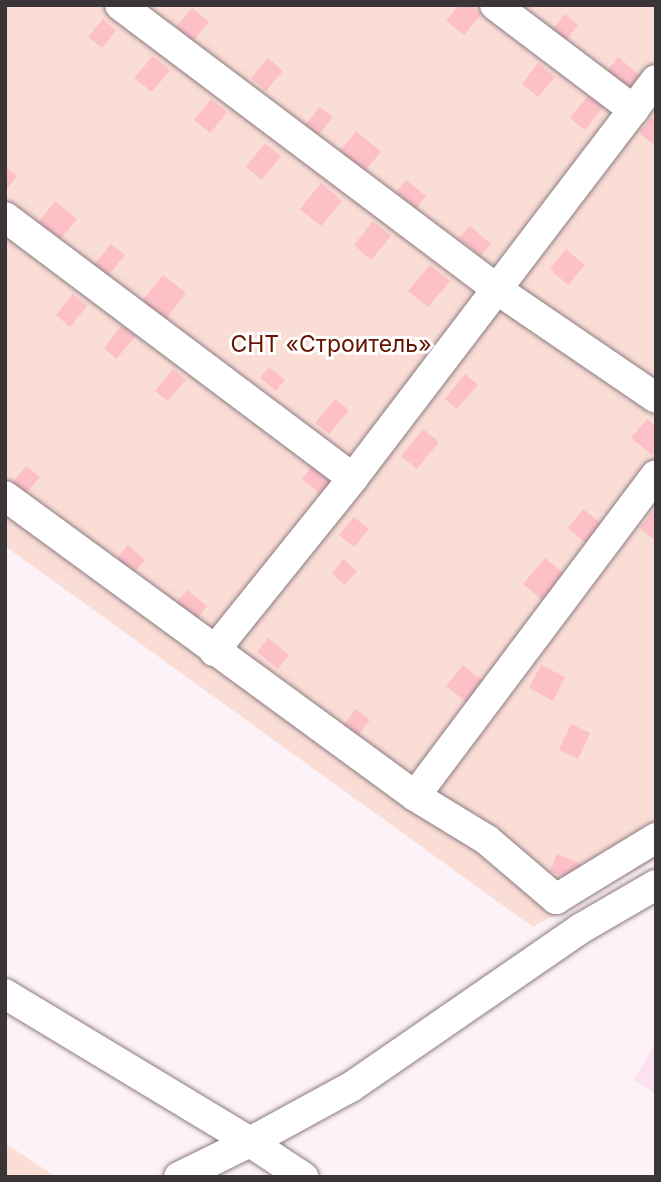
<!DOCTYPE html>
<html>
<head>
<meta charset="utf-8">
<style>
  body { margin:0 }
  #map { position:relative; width:661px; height:1182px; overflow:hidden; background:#fdf2f7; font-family:Inter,sans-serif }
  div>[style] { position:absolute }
  .built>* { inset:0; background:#fce1ee }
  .green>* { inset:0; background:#faddd5 }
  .building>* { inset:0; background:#fdc0c7 }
  .roads { filter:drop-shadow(0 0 2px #8b7b82) drop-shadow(0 0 2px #8b7b82) }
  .minor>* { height:30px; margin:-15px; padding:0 15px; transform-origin:15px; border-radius:15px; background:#fff }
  span { translate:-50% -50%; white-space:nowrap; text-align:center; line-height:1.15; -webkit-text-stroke:6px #fff; paint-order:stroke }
  .park-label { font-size:23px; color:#651300 }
  .frame { position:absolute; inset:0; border:7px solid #3c3538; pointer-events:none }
</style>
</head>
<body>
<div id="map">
  <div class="built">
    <div style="clip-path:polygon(656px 1041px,656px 1094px,634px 1080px)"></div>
  </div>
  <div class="green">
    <div style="clip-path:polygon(5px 5px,656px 5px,656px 859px,533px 927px,5px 546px)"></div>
    <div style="clip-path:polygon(5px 1143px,56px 1177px,5px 1177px)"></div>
  </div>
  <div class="building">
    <div style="clip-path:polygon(459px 5px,471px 5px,481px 14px,464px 35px,446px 21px)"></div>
    <div style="clip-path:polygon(192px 8px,209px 22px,193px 41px,176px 27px)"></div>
    <div style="clip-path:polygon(565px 14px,578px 25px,565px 41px,552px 30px)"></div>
    <div style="clip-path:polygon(103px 19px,116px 30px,102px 48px,88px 37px)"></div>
    <div style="clip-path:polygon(153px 56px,170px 70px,152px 92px,134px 78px)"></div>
    <div style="clip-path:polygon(618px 57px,644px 79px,633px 92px,607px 71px)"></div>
    <div style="clip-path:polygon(268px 58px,283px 71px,266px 91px,251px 78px)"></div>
    <div style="clip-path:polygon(538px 63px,555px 77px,538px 97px,522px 84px)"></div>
    <div style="clip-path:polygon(588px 96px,603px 107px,585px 130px,570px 118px)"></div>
    <div style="clip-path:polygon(211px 99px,227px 112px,210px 133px,194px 120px)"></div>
    <div style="clip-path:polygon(320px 107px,333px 117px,317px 137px,304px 126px)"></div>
    <div style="clip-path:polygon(652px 117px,656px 120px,656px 146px,639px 133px)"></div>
    <div style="clip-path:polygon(356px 131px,381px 152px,364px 172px,340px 151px)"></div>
    <div style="clip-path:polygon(265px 143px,281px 156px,262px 180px,246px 167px)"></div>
    <div style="clip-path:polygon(5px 166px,17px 176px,5px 191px)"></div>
    <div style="clip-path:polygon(406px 180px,426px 196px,416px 209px,396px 192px)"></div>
    <div style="clip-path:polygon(321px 183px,342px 201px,321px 226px,300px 209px)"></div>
    <div style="clip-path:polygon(55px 201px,77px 219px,59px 241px,38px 223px)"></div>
    <div style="clip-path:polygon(373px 221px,391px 236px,371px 260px,354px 245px)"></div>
    <div style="clip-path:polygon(470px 226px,491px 244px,480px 256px,459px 238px)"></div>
    <div style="clip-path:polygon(111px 244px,125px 255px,108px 276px,94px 265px)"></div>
    <div style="clip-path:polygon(566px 249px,585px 265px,568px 285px,550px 269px)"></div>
    <div style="clip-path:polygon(430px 265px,450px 281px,428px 307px,408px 291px)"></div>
    <div style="clip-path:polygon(163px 275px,186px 293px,165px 320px,142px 301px)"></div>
    <div style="clip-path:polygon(73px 294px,87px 306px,70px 327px,56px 315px)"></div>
    <div style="clip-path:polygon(122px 325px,136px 336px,116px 359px,104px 348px)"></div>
    <div style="clip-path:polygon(269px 367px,285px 380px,276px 391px,260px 378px)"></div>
    <div style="clip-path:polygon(173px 369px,186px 380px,168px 401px,155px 391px)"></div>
    <div style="clip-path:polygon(465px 374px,478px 385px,457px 409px,445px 399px)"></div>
    <div style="clip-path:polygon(335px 399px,349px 410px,329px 434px,315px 423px)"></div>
    <div style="clip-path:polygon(647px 419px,656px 426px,656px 450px,652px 455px,631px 438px)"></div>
    <div style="clip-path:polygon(423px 429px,439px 442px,417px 469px,401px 456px)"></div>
    <div style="clip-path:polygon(314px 464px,332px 479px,320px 494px,302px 479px)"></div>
    <div style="clip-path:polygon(26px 466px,40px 477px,22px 498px,9px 487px)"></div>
    <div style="clip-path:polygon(656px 507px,656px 541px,640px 528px)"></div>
    <div style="clip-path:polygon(583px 509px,602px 524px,586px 543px,568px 528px)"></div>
    <div style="clip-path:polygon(354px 517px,369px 529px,354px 547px,339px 535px)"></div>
    <div style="clip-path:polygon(128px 545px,145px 560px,131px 576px,114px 562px)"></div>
    <div style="clip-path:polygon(545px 558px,565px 575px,544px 601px,523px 584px)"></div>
    <div style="clip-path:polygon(343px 559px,357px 571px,345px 585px,332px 574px)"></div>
    <div style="clip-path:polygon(187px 590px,207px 606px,192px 626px,171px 609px)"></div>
    <div style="clip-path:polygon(268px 638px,289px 655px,278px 669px,257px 652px)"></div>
    <div style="clip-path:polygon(463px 665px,483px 681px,466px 702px,446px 686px)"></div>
    <div style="clip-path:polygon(541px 665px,565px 677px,553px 701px,529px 688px)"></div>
    <div style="clip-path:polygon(356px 709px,370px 720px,351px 744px,337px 733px)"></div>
    <div style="clip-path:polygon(571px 724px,590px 733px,578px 759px,559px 750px)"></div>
    <div style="clip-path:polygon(557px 854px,581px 864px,573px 881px,550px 871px)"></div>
  </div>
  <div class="roads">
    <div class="minor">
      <div style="left:120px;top:5px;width:470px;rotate:37deg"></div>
      <div style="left:495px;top:288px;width:195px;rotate:34.3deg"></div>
      <div style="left:495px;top:5px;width:174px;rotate:37.1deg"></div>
      <div style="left:5px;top:217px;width:435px;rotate:36.9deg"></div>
      <div style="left:5px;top:496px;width:508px;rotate:36.19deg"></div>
      <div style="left:415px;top:796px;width:84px;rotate:31.4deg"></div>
      <div style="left:487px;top:840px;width:91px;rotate:40.5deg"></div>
      <div style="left:556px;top:899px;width:117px;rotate:-31.4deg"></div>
      <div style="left:214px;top:651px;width:222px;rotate:-51.2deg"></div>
      <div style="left:353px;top:478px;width:500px;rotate:-52.72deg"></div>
      <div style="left:415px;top:796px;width:401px;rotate:-53.1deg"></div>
      <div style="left:5px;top:994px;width:286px;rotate:31.1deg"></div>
      <div style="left:250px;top:1142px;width:115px;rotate:-28.6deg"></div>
      <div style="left:351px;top:1087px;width:278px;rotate:-34.6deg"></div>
      <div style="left:580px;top:929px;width:88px;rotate:-30.1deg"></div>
      <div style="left:179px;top:1177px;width:79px;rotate:-26.2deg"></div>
      <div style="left:250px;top:1142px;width:64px;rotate:33.4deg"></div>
    </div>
  </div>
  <div class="park-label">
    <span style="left:331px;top:344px">СНТ «Строитель»</span>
  </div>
  <div class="frame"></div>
</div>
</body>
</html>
